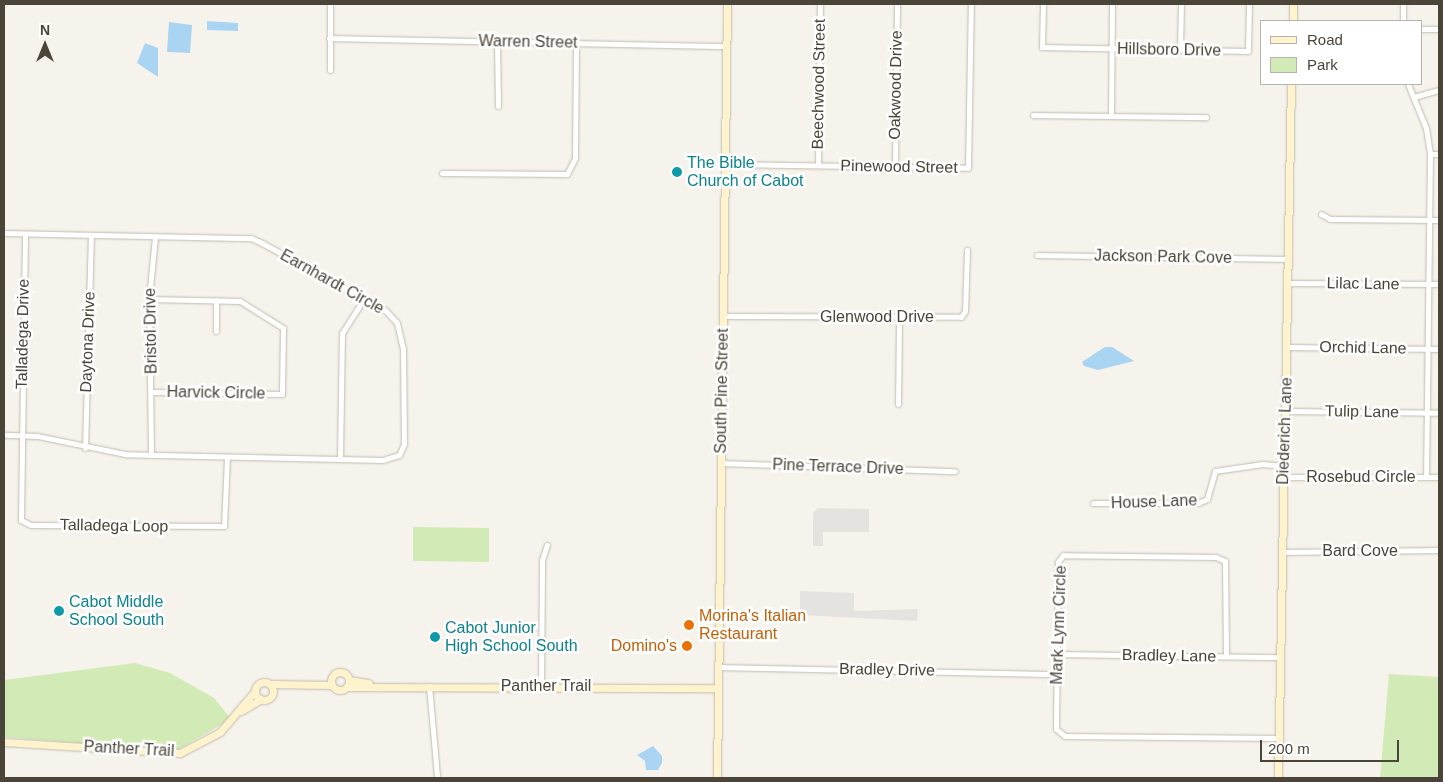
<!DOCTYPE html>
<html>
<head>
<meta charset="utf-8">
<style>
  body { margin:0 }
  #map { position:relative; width:1443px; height:782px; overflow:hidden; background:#f6f3ec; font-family:Arial,sans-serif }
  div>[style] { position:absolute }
  .green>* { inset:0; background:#d2eab5 }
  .parking>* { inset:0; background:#e5e3e0 }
  .water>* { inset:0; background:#a9d4f2 }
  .roads { filter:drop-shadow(0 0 1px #c2bbae) drop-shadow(0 0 1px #c2bbae) }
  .street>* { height:5px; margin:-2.5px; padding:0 2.5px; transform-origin:2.5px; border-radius:2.5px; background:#fff }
  .secondary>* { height:7px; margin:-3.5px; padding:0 3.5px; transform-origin:3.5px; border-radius:3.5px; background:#fff3cd }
  .secondary>.ring { margin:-3.5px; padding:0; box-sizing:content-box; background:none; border:7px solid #fff3cd; border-radius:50% }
  .dots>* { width:14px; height:14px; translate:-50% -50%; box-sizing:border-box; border:2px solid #fff; border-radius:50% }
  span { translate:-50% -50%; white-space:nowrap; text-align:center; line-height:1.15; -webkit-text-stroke:5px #fff; paint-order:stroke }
  .street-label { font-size:16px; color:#4b4439 }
  .culture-label { font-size:16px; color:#0d838f }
  .left { translate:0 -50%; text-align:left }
  .food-label { font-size:16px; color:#c56008 }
  .right { translate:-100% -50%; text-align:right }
  .frame { position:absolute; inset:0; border:5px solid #4b4439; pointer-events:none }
  .legend { position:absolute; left:1260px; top:20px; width:162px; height:65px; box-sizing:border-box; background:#fff; border:1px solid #b7b4b0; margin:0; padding:6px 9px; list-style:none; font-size:15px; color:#4b4439 }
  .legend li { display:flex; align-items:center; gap:10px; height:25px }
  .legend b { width:25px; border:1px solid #b7b4b0 }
  .north { position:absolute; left:20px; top:20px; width:50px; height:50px; -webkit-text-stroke:4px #fff; paint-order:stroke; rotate:0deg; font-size:14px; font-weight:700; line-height:20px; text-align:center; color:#4b4439 }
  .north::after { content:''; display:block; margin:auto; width:18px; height:22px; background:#4b4439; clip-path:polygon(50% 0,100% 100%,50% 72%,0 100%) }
  .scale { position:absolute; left:1260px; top:740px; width:139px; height:22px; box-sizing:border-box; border:2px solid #4b4439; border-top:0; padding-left:6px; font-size:15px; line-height:18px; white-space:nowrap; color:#4b4439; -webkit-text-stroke:4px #fff; paint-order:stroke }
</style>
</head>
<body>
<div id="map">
  <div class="green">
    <div style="clip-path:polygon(413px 527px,489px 528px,489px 562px,413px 561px)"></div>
    <div style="clip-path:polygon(135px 663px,170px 673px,214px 698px,231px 719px,176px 751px,4px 737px,4px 680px)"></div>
    <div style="clip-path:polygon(1389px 674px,1439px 677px,1439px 778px,1380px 778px)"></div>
  </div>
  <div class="parking">
    <div style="clip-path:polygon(818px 508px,869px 509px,869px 532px,823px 532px,823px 546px,813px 546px,813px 513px)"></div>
    <div style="clip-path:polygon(800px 591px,854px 593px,854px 611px,918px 609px,917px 621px,800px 615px)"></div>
  </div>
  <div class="water">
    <div style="clip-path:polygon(207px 21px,238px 23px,238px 31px,207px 30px)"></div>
    <div style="clip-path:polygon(169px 22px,192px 25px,190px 53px,167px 52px)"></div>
    <div style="clip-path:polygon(145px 43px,158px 48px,158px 77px,137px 63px)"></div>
    <div style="clip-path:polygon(1105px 347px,1112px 347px,1134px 361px,1098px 370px,1084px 366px,1082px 362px)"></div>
    <div style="clip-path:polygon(653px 746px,662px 756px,662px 763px,658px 770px,646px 770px,645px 761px,637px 755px)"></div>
  </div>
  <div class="roads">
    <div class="street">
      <div style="left:330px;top:4px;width:66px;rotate:90deg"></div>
      <div style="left:1043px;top:4px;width:43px;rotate:91.3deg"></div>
      <div style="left:1042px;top:47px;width:206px;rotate:1.1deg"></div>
      <div style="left:1248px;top:51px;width:47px;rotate:-88.8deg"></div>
      <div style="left:1403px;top:21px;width:17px;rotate:-90deg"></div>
      <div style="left:1422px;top:29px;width:17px"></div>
      <div style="left:329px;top:38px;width:397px;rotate:1.2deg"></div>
      <div style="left:497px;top:42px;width:64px;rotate:89.1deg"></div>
      <div style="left:1180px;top:50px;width:46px;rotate:-88.8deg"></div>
      <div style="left:1408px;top:84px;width:48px;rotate:67.8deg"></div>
      <div style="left:1426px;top:128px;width:26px;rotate:81deg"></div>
      <div style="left:1430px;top:154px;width:323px;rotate:90.7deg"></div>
      <div style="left:1414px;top:97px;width:26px;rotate:-16deg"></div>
      <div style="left:1033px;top:115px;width:173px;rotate:0.7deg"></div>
      <div style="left:1111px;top:116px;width:112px;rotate:-89.5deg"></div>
      <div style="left:1430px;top:154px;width:9px"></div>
      <div style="left:725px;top:164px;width:243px;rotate:0.9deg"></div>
      <div style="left:968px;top:168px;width:164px;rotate:-89deg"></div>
      <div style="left:818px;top:165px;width:161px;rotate:-89.3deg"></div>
      <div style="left:895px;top:167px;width:163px;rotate:-89.3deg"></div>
      <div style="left:442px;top:173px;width:125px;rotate:0.5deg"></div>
      <div style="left:567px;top:174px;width:18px;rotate:-63deg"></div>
      <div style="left:575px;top:158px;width:115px;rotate:-89.5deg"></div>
      <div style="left:1321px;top:214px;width:10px;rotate:29deg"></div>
      <div style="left:1330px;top:219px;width:109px;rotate:0.5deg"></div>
      <div style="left:4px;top:233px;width:247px;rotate:1.2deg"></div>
      <div style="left:251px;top:238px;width:12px;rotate:24deg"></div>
      <div style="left:262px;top:243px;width:141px;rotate:28.7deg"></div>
      <div style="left:386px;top:311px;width:16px;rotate:47deg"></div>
      <div style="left:397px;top:323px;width:26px;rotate:77deg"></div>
      <div style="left:403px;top:348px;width:96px;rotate:89.4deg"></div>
      <div style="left:404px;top:444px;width:12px;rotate:114deg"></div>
      <div style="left:399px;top:455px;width:17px;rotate:163deg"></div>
      <div style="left:383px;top:460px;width:258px;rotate:-178.7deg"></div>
      <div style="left:125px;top:454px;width:90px;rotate:-168.4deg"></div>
      <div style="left:37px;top:436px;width:33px;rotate:-178deg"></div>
      <div style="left:25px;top:234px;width:286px;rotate:90.8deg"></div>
      <div style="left:21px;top:520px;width:11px;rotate:27deg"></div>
      <div style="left:31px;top:525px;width:193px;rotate:0.3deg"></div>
      <div style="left:224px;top:526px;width:69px;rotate:-87.5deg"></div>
      <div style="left:1037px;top:255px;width:251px;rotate:0.9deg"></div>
      <div style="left:1288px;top:283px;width:151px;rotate:0.4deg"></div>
      <div style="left:149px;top:299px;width:91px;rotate:1.3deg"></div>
      <div style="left:240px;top:301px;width:51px;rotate:32.1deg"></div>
      <div style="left:283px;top:328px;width:66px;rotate:90.9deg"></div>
      <div style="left:282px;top:394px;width:130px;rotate:-179.1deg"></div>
      <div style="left:723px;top:316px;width:238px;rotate:0.2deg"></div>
      <div style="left:961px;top:317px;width:7px;rotate:-56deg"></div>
      <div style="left:965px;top:311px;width:61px;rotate:-88.1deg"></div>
      <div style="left:216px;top:331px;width:31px;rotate:-90deg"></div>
      <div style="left:1287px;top:347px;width:152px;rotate:0.8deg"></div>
      <div style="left:898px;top:404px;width:86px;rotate:-89.3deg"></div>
      <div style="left:1286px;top:411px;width:153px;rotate:0.7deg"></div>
      <div style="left:85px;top:448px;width:213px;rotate:-88.4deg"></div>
      <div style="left:151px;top:455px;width:156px;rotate:-90.7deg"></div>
      <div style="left:149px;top:299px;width:62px;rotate:-84.5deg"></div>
      <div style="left:340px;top:459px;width:126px;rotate:-89.1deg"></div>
      <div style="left:342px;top:333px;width:40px;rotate:-57.1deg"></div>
      <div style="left:721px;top:463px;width:234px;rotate:2deg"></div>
      <div style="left:1283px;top:477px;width:156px"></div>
      <div style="left:1093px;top:503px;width:105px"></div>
      <div style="left:1198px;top:503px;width:10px;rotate:-24deg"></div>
      <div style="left:1207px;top:499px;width:29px;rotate:-74deg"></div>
      <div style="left:1215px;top:471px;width:48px;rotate:-8.5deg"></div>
      <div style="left:1262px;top:464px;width:21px;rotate:5deg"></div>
      <div style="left:1282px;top:552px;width:157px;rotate:-0.7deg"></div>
      <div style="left:1057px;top:654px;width:223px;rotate:0.8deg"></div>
      <div style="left:1226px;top:656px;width:95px;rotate:-90.6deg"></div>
      <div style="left:1225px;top:561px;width:10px;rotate:-156deg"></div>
      <div style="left:1216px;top:557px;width:153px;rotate:-179.3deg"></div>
      <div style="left:1063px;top:555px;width:9px;rotate:126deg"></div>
      <div style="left:1058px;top:562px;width:167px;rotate:90.7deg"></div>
      <div style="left:1056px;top:729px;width:11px;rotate:38deg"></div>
      <div style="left:1065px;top:736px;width:214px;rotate:0.5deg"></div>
      <div style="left:718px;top:667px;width:339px;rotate:1.2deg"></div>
      <div style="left:541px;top:685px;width:125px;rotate:-89.5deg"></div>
      <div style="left:542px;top:560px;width:16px;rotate:-72deg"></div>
      <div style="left:429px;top:686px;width:90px;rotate:84.9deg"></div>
    </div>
    <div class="secondary">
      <div style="left:1293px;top:21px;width:17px;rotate:-90deg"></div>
      <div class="ring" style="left:331px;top:672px;width:11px;height:11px"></div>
      <div style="left:349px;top:680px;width:20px;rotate:9deg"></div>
      <div class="ring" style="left:255px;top:682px;width:11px;height:11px"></div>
      <div style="left:270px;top:684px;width:62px;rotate:0.9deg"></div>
      <div style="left:347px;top:687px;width:370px;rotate:0.2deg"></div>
      <div style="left:241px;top:711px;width:23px;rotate:-31deg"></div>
      <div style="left:4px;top:742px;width:176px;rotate:3.6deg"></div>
      <div style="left:180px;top:753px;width:45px;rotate:-27.7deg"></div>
      <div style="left:220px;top:732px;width:54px;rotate:-49.5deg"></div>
      <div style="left:717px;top:778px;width:774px;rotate:-89.26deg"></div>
      <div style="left:1278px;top:778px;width:694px;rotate:-88.93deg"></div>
    </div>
  </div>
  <div class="dots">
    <div style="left:677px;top:172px;background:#0f9aa8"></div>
    <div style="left:59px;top:611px;background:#0f9aa8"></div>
    <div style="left:689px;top:625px;background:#e8710a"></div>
    <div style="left:435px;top:637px;background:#0f9aa8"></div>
    <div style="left:687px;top:646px;background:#e8710a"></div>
  </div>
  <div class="street-label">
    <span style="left:528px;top:42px;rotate:1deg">Warren Street</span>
    <span style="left:1169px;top:50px;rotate:1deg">Hillsboro Drive</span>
    <span style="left:819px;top:84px;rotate:-89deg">Beechwood Street</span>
    <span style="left:896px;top:85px;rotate:-89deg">Oakwood Drive</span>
    <span style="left:899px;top:167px;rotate:1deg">Pinewood Street</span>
    <span style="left:1163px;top:257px;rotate:1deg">Jackson Park Cove</span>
    <span style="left:332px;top:282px;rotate:29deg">Earnhardt Circle</span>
    <span style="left:1363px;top:284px;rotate:1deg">Lilac Lane</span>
    <span style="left:877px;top:317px">Glenwood Drive</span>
    <span style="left:151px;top:331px;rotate:-91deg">Bristol Drive</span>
    <span style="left:23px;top:334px;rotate:-89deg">Talladega Drive</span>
    <span style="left:88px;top:342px;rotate:-88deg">Daytona Drive</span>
    <span style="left:1363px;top:348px;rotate:1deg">Orchid Lane</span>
    <span style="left:722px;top:391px;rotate:-89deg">South Pine Street</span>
    <span style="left:216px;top:393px;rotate:1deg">Harvick Circle</span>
    <span style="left:1362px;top:412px;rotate:1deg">Tulip Lane</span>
    <span style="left:1285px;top:431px;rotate:-88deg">Diederich Lane</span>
    <span style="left:838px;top:467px;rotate:2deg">Pine Terrace Drive</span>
    <span style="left:1361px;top:477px">Rosebud Circle</span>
    <span style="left:1154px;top:502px;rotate:-2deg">House Lane</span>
    <span style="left:114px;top:526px;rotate:1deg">Talladega Loop</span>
    <span style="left:1360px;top:551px">Bard Cove</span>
    <span style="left:1059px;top:625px;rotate:-88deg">Mark Lynn Circle</span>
    <span style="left:1169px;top:656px;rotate:1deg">Bradley Lane</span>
    <span style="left:887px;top:670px;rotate:1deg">Bradley Drive</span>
    <span style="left:546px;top:686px">Panther Trail</span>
    <span style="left:129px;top:749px;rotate:3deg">Panther Trail</span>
  </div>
  <div class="culture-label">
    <span class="left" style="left:687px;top:172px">The Bible<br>Church of Cabot</span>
    <span class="left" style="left:69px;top:611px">Cabot Middle<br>School South</span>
    <span class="left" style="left:445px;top:637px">Cabot Junior<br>High School South</span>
  </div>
  <div class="food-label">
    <span class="left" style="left:699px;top:625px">Morina's Italian<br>Restaurant</span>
    <span class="right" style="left:677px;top:646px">Domino's</span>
  </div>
  <div class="frame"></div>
  <ul class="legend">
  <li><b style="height:6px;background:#fff3cd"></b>Road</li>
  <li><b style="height:14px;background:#d2eab5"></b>Park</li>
  </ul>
  <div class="north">N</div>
  <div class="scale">200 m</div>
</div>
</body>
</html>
